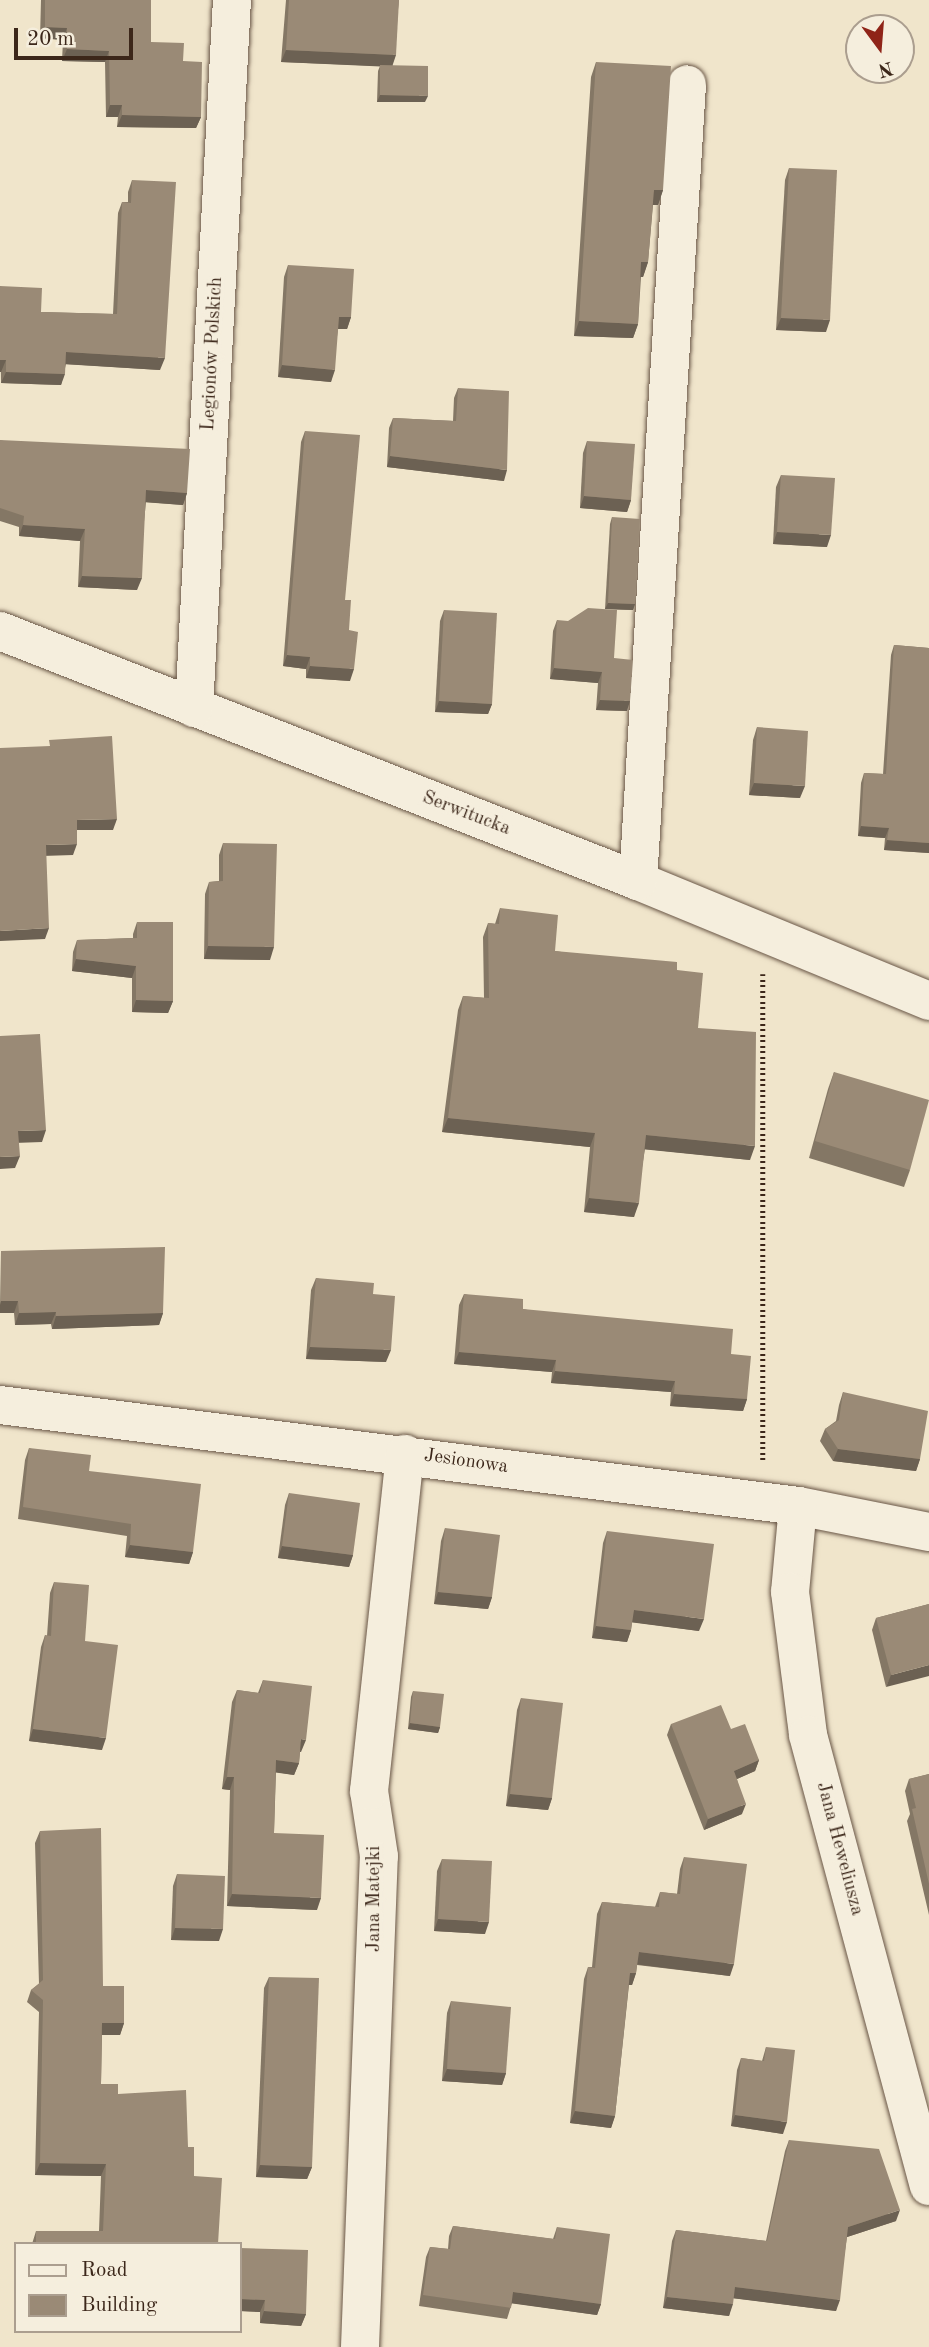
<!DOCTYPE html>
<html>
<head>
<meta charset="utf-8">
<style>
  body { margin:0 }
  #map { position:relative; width:929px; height:2347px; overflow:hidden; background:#f0e5cb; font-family:"Old Standard TT",serif }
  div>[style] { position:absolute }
  .path>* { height:4.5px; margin-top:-2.25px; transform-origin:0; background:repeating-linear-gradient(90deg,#3c271a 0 2px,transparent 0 5.5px) }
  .roads { filter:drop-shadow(0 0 2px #695646) drop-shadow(0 0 2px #695646) }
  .minor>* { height:38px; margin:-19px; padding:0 19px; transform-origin:19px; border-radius:19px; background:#f5eedd }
  .wall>* { inset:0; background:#847765 }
  .shaded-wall>* { inset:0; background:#6c6153 }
  .building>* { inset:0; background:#9a8a76 }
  span { translate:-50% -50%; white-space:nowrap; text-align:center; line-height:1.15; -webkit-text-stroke:7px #f5eedd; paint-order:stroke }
  .street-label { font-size:19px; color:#3c271a }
  .legend { position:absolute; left:14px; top:2242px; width:228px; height:91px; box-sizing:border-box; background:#f5eedd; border:2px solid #ab9e8f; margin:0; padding:9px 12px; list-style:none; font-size:21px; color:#3c271a }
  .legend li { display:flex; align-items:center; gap:14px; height:35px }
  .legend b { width:35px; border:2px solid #ab9e8f }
  .north { position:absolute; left:845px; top:14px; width:70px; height:70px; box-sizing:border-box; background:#f5eedd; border:2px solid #ab9e8f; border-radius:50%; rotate:164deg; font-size:19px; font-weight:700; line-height:28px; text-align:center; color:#3c271a }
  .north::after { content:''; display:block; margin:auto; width:24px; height:32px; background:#8f2418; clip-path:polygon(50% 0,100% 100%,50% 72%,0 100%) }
  .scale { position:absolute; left:14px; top:28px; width:119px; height:32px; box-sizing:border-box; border:4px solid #3c271a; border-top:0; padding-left:9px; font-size:21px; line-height:24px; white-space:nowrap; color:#3c271a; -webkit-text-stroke:5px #f5eedd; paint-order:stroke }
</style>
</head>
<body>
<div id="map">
  <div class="path">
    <div style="left:763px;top:974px;width:489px;rotate:90deg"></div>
  </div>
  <div class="roads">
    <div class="minor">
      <div style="left:0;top:631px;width:685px;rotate:21.4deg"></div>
      <div style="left:638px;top:881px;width:315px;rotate:22.4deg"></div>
      <div style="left:194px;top:708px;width:709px;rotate:-86.93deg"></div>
      <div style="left:638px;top:881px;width:798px;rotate:-86.48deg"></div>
      <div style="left:0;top:1405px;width:804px;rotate:7.21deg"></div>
      <div style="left:798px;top:1506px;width:134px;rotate:11.2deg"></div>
      <div style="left:798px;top:1506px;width:86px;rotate:95.3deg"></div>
      <div style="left:790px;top:1592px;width:144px;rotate:82.8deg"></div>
      <div style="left:808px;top:1735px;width:467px;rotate:75deg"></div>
      <div style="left:360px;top:2347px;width:491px;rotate:-87.8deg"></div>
      <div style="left:379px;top:1856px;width:66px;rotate:-98.7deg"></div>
      <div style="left:369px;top:1791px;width:339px;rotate:-83.9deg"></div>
    </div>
  </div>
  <div class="wall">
    <div style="clip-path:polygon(41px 0,151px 0,151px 42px,183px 61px,201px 117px,196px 128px,117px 127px,118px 117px,106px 117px,105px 62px,62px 61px,63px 40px,40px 38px)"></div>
    <div style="clip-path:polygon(286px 0,399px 0,392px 65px,425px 102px,377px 102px,378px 71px,380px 66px,281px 62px)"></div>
    <div style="clip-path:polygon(596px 62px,663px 190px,658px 205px,653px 205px,648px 262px,643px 277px,641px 277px,638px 324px,633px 338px,574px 336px,591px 77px)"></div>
    <div style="clip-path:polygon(789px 168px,826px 332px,776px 330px,785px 180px)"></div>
    <div style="clip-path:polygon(132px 180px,160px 370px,66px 364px,61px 385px,1px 383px,0 286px,41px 312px,113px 314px,118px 213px,122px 202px,128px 202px,128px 192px)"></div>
    <div style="clip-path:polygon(288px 265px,351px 317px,347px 329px,338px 329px,331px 382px,278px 377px,284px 277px)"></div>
    <div style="clip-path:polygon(458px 388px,504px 481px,387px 467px,389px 428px,393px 418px,453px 421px,454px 398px)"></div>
    <div style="clip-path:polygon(305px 431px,345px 600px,349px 630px,350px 681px,306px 678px,306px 669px,283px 666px,301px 442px)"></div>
    <div style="clip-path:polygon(0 440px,187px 493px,183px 505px,146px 502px,137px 590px,78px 587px,80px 541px,19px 536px,19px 527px,0 521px)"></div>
    <div style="clip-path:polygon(587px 441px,631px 500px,627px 512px,580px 508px,583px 453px)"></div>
    <div style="clip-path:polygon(781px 475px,827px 547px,773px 544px,776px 487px)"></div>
    <div style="clip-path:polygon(612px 517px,635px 604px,633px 610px,605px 609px,610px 524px)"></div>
    <div style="clip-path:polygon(444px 610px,492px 704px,488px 714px,435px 712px,440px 621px)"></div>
    <div style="clip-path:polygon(557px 620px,614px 658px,627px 711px,596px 710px,598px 683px,550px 679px,553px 631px)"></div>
    <div style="clip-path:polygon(894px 645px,929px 648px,929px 853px,884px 850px,885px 838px,858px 836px,861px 783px,864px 773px,883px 774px,891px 655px)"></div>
    <div style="clip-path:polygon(757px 727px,800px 798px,749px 795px,753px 740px)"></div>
    <div style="clip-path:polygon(223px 843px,270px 960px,204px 959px,205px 894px,209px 882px,219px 881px,219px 855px)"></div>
    <div style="clip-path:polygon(500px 908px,555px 951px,677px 970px,698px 1028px,750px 1160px,645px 1149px,634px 1217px,584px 1212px,590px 1147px,442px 1132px,458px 1010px,463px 996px,484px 998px,483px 937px,488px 923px,495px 924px)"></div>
    <div style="clip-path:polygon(137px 922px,173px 1001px,168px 1013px,132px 1012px,132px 978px,72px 971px,73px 952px,77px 940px,133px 938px,133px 934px)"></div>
    <div style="clip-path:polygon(834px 1072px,910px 1170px,904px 1187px,809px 1158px,828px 1089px)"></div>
    <div style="clip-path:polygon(1px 1251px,163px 1313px,159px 1325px,52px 1329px,51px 1324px,15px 1325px,14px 1313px,0 1313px)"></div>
    <div style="clip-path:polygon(316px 1278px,373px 1294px,386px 1362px,306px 1359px,311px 1290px)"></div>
    <div style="clip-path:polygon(464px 1294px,523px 1309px,731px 1354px,747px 1399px,743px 1411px,670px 1406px,671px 1392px,551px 1383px,552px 1372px,454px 1364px,459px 1305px)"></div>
    <div style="clip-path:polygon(843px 1392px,920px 1459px,916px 1471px,833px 1461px,820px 1441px,825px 1429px,836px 1421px,839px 1405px)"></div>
    <div style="clip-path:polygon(29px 1448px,89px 1471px,193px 1552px,189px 1564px,125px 1557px,127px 1536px,18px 1519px,25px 1460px)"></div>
    <div style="clip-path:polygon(289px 1493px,353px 1555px,349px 1567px,278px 1558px,285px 1505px)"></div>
    <div style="clip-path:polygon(445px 1528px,492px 1597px,488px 1609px,434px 1604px,441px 1541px)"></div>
    <div style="clip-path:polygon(607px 1531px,699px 1631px,632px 1622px,631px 1630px,627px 1642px,592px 1638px,603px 1543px)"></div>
    <div style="clip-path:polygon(54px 1582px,102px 1750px,29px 1741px,41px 1647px,45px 1635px,47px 1636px,50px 1593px)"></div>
    <div style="clip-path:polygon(929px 1604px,886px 1687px,872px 1630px,876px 1618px)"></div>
    <div style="clip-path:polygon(263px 1680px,301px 1752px,300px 1752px,299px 1763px,294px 1775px,276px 1772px,274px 1833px,317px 1910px,227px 1906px,230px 1790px,222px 1789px,232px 1702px,237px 1690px,258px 1693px)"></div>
    <div style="clip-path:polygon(413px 1691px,440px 1727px,438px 1733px,408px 1729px,411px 1697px)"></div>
    <div style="clip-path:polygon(521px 1698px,552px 1798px,548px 1810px,506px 1806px,517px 1710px)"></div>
    <div style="clip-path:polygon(671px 1724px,731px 1729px,759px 1760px,755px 1771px,737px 1779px,742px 1814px,704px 1830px,667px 1735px)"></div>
    <div style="clip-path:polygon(929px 1774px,929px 1915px,907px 1821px,910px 1814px,905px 1791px,909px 1779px)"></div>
    <div style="clip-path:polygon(40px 1831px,103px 1986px,124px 2023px,120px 2035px,102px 2035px,101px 2084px,118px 2094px,188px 2147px,194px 2176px,218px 2244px,32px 2244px,36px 2231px,99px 2231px,101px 2176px,35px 2175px,39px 2012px,27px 2002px,31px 1990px,39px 1984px,35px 1843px)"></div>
    <div style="clip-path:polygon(684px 1857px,730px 1976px,637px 1965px,636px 1973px,632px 1985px,629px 1985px,615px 2116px,611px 2128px,570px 2123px,584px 1979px,588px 1967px,592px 1967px,597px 1914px,602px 1902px,655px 1907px,660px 1892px,677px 1894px,680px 1869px)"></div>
    <div style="clip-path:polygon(442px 1859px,485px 1934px,434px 1931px,437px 1871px)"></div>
    <div style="clip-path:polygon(177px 1874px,219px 1941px,171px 1940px,173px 1886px)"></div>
    <div style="clip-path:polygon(269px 1977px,312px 2167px,307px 2179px,256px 2177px,264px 1988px)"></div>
    <div style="clip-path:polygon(451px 2001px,506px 2073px,502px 2085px,442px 2081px,447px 2013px)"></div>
    <div style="clip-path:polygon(766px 2047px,783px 2134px,731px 2126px,737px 2070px,741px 2058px,762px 2061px)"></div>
    <div style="clip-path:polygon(789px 2140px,896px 2221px,847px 2237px,836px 2311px,733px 2298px,729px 2316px,663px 2308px,672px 2241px,676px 2230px,766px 2241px,785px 2151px)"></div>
    <div style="clip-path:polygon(453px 2226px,553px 2239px,557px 2227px,601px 2304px,597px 2315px,512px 2303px,507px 2319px,419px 2306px,426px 2257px,430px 2247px,448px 2249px,449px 2236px)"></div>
    <div style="clip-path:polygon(240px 2248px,306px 2314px,301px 2326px,260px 2323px,260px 2312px,240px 2311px)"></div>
  </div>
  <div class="shaded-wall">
    <div style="clip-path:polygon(45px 27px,67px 28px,63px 40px,40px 38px)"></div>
    <div style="clip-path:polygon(67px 49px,109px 51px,105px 62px,62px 61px)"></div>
    <div style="clip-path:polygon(286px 50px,396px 55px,392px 67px,281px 62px)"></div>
    <div style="clip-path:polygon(380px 95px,428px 96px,425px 102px,377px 102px)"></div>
    <div style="clip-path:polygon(110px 105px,122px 105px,118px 117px,106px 117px)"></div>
    <div style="clip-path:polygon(122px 115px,201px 117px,196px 128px,117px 127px)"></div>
    <div style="clip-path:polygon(654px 190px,663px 190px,658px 205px,648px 205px)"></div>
    <div style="clip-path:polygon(641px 262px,648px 262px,643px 277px,636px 277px)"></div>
    <div style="clip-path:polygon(339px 317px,351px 317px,347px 329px,335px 329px)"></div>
    <div style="clip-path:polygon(781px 318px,830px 320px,826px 332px,776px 330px)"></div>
    <div style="clip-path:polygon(579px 321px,638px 324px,633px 338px,574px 336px)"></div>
    <div style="clip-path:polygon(66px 352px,165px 358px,160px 370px,62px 364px)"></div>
    <div style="clip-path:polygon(0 360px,6px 360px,1px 372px,0 372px)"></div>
    <div style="clip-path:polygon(282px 365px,335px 370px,331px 382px,278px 377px)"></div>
    <div style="clip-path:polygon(6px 372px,65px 374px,61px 385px,1px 383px)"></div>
    <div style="clip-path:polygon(390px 456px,507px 470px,504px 481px,387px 467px)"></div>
    <div style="clip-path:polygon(146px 490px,187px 493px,183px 505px,142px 502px)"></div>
    <div style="clip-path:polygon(584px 496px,631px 500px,627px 512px,580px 508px)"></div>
    <div style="clip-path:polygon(23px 525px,85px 529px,80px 541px,19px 536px)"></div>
    <div style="clip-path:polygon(777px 532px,831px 535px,827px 547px,773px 544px)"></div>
    <div style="clip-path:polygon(82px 576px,142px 578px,137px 590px,78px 587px)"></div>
    <div style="clip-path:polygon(608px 603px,635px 604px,633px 610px,605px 609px)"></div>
    <div style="clip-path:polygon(287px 655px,310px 657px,306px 669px,283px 666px)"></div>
    <div style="clip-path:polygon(310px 666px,354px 669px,350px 681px,306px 678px)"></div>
    <div style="clip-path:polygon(554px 668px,602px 672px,598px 683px,550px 679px)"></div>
    <div style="clip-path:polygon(600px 700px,630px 701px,627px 711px,596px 710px)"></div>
    <div style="clip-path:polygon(439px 701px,492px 704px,488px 714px,435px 712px)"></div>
    <div style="clip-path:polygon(754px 783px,805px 786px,800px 798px,749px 795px)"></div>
    <div style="clip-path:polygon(117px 819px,113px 830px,73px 830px,77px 820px)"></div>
    <div style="clip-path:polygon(861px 826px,889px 828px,885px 838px,858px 836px)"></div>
    <div style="clip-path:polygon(887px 840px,929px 843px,929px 853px,884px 850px)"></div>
    <div style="clip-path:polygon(77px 844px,73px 855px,42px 856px,46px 845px)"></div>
    <div style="clip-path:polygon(49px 928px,45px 939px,0 941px,0 931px)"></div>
    <div style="clip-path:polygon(208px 946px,274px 947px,270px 960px,204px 959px)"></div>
    <div style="clip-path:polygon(76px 959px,136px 966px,132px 978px,72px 971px)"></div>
    <div style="clip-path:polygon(136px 1000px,173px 1001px,168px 1013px,132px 1012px)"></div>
    <div style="clip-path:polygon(448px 1118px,595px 1133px,590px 1147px,442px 1132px)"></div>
    <div style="clip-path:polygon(46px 1130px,42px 1142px,14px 1143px,18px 1131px)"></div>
    <div style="clip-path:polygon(646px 1135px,755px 1146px,750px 1160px,641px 1149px)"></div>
    <div style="clip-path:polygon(20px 1156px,15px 1168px,0 1169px,0 1157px)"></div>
    <div style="clip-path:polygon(589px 1198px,639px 1203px,634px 1217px,584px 1212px)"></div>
    <div style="clip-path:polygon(1px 1301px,18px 1301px,14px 1313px,0 1313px,0 1305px)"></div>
    <div style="clip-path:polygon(56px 1312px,51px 1324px,15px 1325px,19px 1313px)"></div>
    <div style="clip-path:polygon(163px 1313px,159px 1325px,52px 1329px,56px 1316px)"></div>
    <div style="clip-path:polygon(310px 1347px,391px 1350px,386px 1362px,306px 1359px)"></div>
    <div style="clip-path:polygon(459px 1352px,556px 1360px,552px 1372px,454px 1364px)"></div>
    <div style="clip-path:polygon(555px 1371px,675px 1381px,671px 1392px,551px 1383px)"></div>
    <div style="clip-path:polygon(674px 1394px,747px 1399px,743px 1411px,670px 1406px)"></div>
    <div style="clip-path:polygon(838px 1449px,920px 1459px,916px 1471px,833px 1461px)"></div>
    <div style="clip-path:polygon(130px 1545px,193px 1552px,189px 1564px,125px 1557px)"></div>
    <div style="clip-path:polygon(282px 1546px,353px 1555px,349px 1567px,278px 1558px)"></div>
    <div style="clip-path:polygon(438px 1592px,492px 1597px,488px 1609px,434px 1604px)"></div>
    <div style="clip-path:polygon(634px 1610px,704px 1619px,699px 1631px,629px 1622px)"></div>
    <div style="clip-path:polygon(596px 1626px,631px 1630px,627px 1642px,592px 1638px)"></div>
    <div style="clip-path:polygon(929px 1665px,929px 1676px,886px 1687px,891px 1675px)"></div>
    <div style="clip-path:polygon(410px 1723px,440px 1727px,438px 1733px,408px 1729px)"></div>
    <div style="clip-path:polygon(33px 1729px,106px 1738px,102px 1750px,29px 1741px)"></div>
    <div style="clip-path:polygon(301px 1739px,306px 1740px,301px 1752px,297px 1751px)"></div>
    <div style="clip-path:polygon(276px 1760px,299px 1763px,294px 1775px,272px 1772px)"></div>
    <div style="clip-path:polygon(759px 1760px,755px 1771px,730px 1782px,734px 1771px)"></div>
    <div style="clip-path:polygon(227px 1777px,234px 1777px,230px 1790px,222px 1789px)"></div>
    <div style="clip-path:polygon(510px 1794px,552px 1798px,548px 1810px,506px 1806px)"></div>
    <div style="clip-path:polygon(746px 1804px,742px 1814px,704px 1830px,708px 1819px)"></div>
    <div style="clip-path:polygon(232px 1894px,321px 1898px,317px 1910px,227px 1906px)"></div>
    <div style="clip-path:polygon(438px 1919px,489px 1922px,485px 1934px,434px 1931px)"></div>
    <div style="clip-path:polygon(175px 1928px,223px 1929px,219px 1941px,171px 1940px)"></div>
    <div style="clip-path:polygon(639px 1952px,734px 1964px,730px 1976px,634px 1964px)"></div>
    <div style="clip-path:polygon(630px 1973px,636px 1973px,632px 1985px,626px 1985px)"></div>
    <div style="clip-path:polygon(102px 2023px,124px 2023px,120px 2035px,98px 2035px)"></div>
    <div style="clip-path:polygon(447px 2069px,506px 2073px,502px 2085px,442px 2081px)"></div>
    <div style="clip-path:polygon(575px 2111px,615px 2116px,611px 2128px,570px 2123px)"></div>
    <div style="clip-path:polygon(735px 2115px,787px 2122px,783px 2134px,731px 2126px)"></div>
    <div style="clip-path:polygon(40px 2163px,106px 2164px,101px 2176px,35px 2175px)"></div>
    <div style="clip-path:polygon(260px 2165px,312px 2167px,307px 2179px,256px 2177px)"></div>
    <div style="clip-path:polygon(900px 2210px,896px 2221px,844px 2238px,848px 2227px)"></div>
    <div style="clip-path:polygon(735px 2287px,840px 2300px,836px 2311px,731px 2298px)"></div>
    <div style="clip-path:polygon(513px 2292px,601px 2304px,597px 2315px,509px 2303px)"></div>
    <div style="clip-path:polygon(667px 2297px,733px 2304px,729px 2316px,663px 2308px)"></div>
    <div style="clip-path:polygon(240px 2299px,265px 2300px,260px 2312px,240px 2311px)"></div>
    <div style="clip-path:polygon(264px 2311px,306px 2314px,301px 2326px,260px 2323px)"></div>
  </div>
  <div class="building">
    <div style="clip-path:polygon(45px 0,151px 0,151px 42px,184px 43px,183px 61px,202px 62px,201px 117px,122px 115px,122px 105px,110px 105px,109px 51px,67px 49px,67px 28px,45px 27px)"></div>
    <div style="clip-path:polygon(289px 0,399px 0,396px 55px,286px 50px)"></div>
    <div style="clip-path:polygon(596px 62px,671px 66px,663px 190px,654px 190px,648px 262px,641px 262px,638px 324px,579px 321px)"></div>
    <div style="clip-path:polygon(380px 65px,428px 66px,428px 96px,380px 95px)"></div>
    <div style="clip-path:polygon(789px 168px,837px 170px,830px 320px,781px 318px)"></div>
    <div style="clip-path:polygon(132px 180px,176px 182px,165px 358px,66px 352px,65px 374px,6px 372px,6px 360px,0 360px,0 286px,42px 288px,41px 312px,117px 314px,122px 202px,131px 203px)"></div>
    <div style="clip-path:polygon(288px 265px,354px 269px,351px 317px,339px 317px,335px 370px,282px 365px)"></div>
    <div style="clip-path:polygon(458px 388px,509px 391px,507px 470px,390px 456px,393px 418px,456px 421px)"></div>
    <div style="clip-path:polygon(305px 431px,360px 435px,345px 600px,351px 600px,349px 630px,358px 632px,354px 669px,310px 666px,310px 657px,287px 655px)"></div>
    <div style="clip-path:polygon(0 440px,190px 449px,187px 493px,146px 490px,142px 578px,82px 576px,85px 529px,23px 525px,24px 516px,0 508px)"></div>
    <div style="clip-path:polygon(587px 441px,635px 444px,631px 500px,584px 496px)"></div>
    <div style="clip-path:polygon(781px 475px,835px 478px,831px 535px,777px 532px)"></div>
    <div style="clip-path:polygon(612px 517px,640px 519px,635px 604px,608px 603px)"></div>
    <div style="clip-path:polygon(588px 608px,617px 610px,614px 658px,633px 660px,630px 701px,600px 700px,602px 672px,554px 668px,557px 620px,568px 621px)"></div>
    <div style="clip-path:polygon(444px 610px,497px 613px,492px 704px,439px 701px)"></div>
    <div style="clip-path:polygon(894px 645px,929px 648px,929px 843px,887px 840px,889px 828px,861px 826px,864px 773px,886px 774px)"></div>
    <div style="clip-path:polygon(757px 727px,808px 731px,805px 786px,754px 783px)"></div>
    <div style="clip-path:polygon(112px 736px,117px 819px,77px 820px,77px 844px,46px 845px,49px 928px,0 931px,0 748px,50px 746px,49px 740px)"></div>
    <div style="clip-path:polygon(223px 843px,277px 844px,274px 947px,208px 946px,209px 882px,223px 881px)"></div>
    <div style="clip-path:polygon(500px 908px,558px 915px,555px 951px,677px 962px,677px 970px,703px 973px,698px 1028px,756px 1032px,755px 1146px,646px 1135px,639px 1203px,589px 1198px,595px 1133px,448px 1118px,463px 996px,489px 998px,488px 923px,499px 924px)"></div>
    <div style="clip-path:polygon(137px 922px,173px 922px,173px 1001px,136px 1000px,136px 966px,76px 959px,77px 940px,137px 938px)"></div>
    <div style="clip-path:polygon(40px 1034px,46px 1130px,18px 1131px,20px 1156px,0 1157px,0 1036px)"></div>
    <div style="clip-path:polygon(834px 1072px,929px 1100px,910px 1170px,815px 1141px)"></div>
    <div style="clip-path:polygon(165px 1247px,163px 1313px,56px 1316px,56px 1312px,19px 1313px,18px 1301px,1px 1301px,1px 1251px)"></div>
    <div style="clip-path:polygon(316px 1278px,374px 1283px,373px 1294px,395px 1296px,391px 1350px,310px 1347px)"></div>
    <div style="clip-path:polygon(464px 1294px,523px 1299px,523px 1309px,733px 1329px,731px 1354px,751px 1356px,747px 1399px,674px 1394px,675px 1381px,555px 1371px,556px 1360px,459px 1352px)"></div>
    <div style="clip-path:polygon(843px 1392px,928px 1411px,920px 1459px,838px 1449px,825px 1429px,839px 1420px)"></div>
    <div style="clip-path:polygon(29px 1448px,91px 1455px,89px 1471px,201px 1484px,193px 1552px,130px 1545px,131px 1524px,23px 1507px)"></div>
    <div style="clip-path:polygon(289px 1493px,360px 1503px,353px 1555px,282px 1546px)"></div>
    <div style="clip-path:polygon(445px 1528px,500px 1535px,492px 1597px,438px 1592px)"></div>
    <div style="clip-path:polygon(607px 1531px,714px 1544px,704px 1619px,634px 1610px,631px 1630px,596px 1626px)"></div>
    <div style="clip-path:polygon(54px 1582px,89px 1585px,85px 1641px,118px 1645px,106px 1738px,33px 1729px,45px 1635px,51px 1636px)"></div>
    <div style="clip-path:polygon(929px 1604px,929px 1665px,891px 1675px,876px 1618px)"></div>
    <div style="clip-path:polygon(263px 1680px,312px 1686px,306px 1740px,301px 1739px,299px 1763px,276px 1760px,274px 1833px,324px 1835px,321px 1898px,232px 1894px,234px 1777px,227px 1777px,237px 1690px,260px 1693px)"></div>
    <div style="clip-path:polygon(413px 1691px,444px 1694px,440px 1727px,410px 1723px)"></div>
    <div style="clip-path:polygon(521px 1698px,563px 1703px,552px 1798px,510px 1794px)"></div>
    <div style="clip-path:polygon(721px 1705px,731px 1729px,745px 1724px,759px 1760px,734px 1771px,746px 1804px,708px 1819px,671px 1724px)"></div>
    <div style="clip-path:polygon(929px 1774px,929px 1884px,912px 1809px,916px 1808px,909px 1779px)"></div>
    <div style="clip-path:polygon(101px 1828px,103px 1986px,124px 1986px,124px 2023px,102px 2023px,101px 2084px,118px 2084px,118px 2094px,186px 2090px,188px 2147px,194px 2147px,194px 2176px,222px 2178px,218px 2244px,36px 2244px,36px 2231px,103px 2231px,106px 2164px,40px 2163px,43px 2000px,31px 1990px,43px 1980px,40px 1831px)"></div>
    <div style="clip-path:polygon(684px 1857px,747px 1864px,734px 1964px,639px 1952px,636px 1973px,630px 1973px,615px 2116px,575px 2111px,588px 1967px,595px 1968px,602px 1902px,659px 1907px,660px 1892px,680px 1894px)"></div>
    <div style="clip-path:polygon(442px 1859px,492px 1861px,489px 1922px,438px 1919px)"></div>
    <div style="clip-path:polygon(177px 1874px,225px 1876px,223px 1929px,175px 1928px)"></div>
    <div style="clip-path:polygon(269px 1977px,319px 1978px,312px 2167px,260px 2165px)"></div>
    <div style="clip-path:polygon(451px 2001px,511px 2007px,506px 2073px,447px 2069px)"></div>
    <div style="clip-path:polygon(766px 2047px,795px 2050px,787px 2122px,735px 2115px,741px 2058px,764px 2061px)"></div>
    <div style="clip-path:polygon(789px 2140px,879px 2149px,900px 2210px,848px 2227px,840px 2300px,735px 2287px,733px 2304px,667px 2297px,676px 2230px,767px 2241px)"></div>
    <div style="clip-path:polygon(453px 2226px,555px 2239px,557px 2227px,610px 2234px,601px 2304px,513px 2292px,511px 2308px,423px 2295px,430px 2247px,450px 2249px)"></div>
    <div style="clip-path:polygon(240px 2248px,308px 2250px,306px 2314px,264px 2311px,265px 2300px,240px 2299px)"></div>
  </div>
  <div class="street-label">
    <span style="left:213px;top:354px;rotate:-87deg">Legionów Polskich</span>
    <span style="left:466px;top:814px;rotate:21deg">Serwitucka</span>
    <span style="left:466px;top:1462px;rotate:8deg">Jesionowa</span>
    <span style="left:839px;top:1849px;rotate:75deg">Jana Heweliusza</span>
    <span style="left:375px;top:1899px;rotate:-90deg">Jana Matejki</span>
  </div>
  <ul class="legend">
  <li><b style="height:9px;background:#f5eedd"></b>Road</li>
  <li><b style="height:19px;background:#9a8a76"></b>Building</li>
  </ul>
  <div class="north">N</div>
  <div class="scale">20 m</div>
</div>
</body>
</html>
